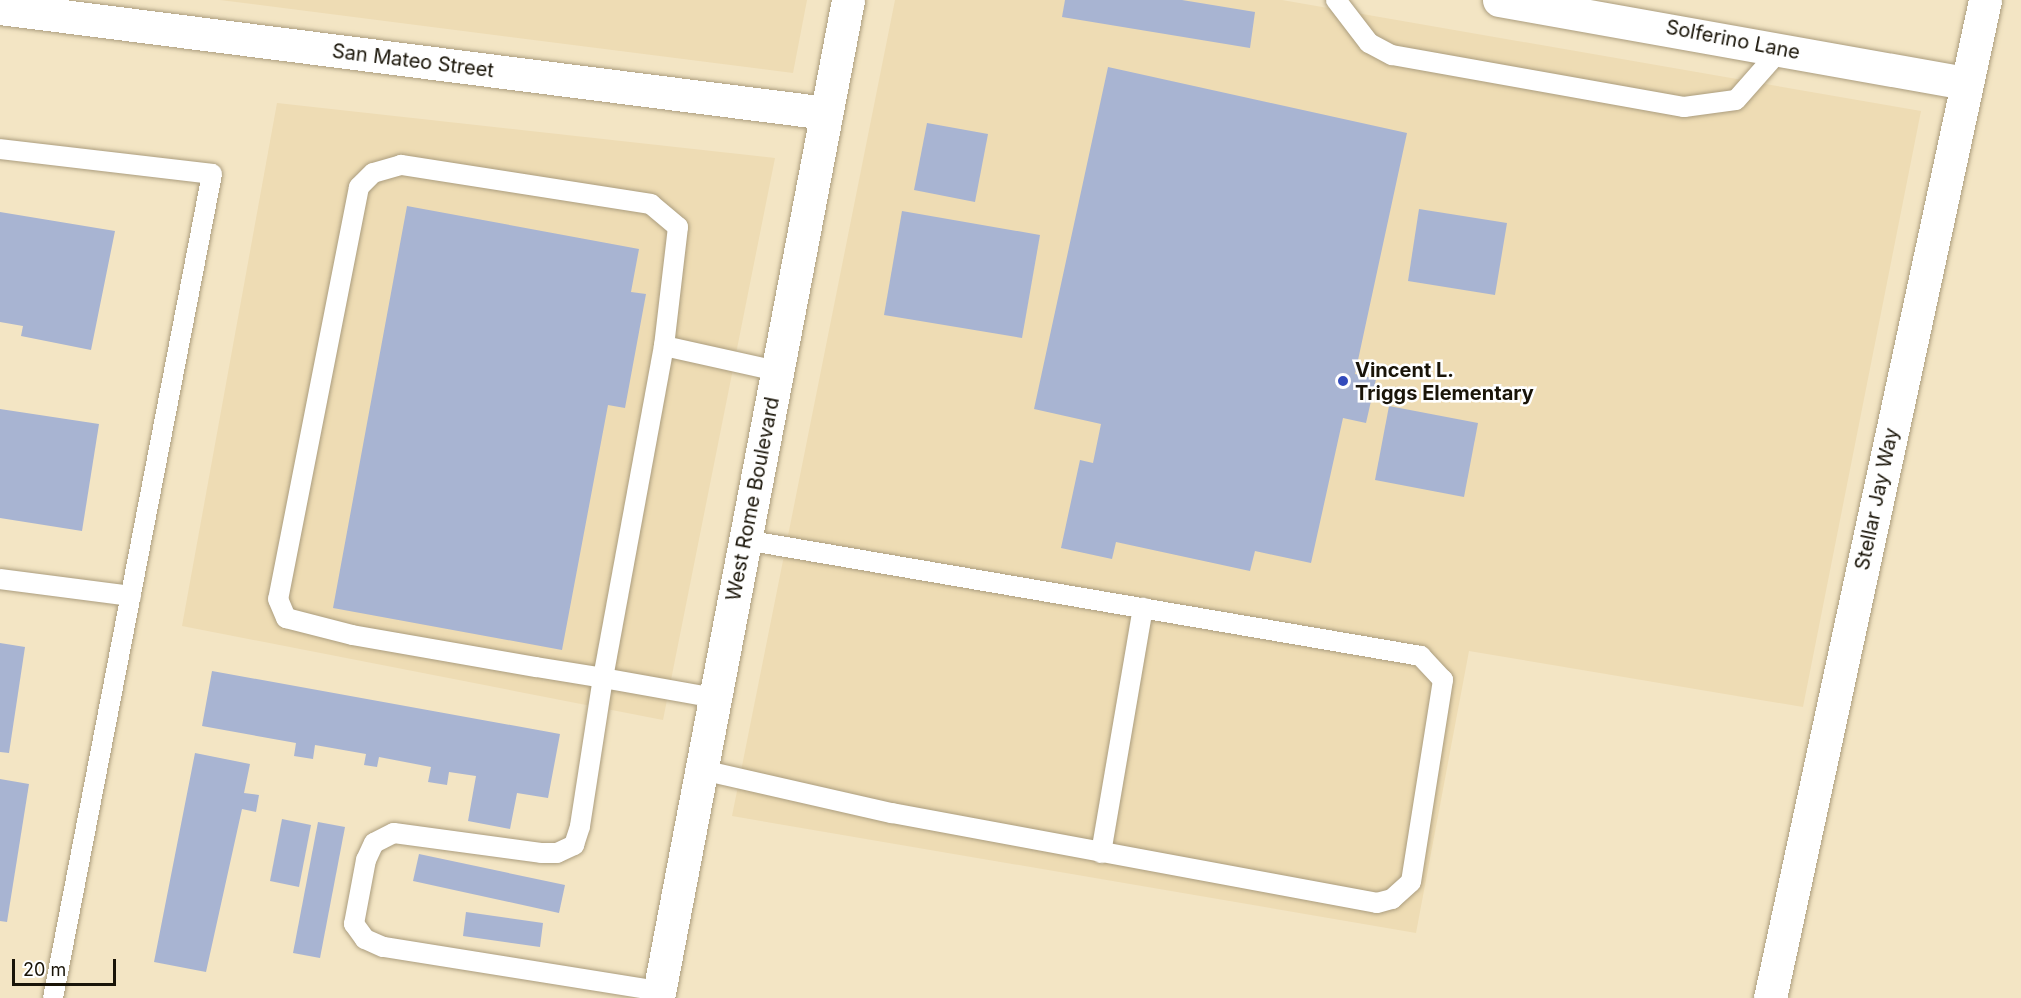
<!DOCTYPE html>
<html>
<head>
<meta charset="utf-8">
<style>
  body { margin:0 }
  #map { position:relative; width:2021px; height:998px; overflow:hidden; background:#f3e5c4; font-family:Inter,sans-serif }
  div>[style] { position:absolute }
  .built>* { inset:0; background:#eedcb4 }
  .building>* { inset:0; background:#a8b4d2 }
  .roads { filter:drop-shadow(0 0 2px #ab9d7e) drop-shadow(0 0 2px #ab9d7e) }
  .lane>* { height:20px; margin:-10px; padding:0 10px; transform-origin:10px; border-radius:10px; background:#fff }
  .street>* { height:33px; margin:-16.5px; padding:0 16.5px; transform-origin:16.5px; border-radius:16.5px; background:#fff }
  .secondary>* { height:33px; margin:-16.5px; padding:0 16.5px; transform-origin:16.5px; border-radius:16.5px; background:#fff }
  .dots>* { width:16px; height:16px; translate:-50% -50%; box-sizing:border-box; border:3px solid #fff; border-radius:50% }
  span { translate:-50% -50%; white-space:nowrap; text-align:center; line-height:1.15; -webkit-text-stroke:5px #fff; paint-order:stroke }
  .street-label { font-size:20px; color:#191408 }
  .poi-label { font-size:20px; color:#191408; font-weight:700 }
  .left { translate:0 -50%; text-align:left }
  .scale { position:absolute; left:12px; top:959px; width:104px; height:27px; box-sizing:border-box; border:3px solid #191408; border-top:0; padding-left:8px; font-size:18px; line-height:21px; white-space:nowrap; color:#191408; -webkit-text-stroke:4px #fff; paint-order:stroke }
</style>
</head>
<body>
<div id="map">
  <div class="built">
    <div style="clip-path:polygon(220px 0,807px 0,793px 73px)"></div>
    <div style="clip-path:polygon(895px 0,1282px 0,1921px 111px,1803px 707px,1469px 651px,1416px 933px,732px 816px)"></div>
    <div style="clip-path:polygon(277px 103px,775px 158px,663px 720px,182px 626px)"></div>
  </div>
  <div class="building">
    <div style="clip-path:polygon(1065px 0,1182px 0,1255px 12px,1250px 48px,1062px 17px)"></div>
    <div style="clip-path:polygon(1108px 67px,1407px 133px,1355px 374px,1376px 379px,1366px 423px,1343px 418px,1311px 563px,1255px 551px,1250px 571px,1116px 542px,1112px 559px,1061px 548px,1080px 460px,1093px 463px,1101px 424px,1034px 409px)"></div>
    <div style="clip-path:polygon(927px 123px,988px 134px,975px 202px,914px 190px)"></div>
    <div style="clip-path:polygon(407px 206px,639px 249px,631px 292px,646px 294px,625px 408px,608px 405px,562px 650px,333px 608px)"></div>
    <div style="clip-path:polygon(1419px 209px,1507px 223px,1495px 295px,1408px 281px)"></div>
    <div style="clip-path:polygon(902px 211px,1040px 235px,1022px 338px,884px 315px)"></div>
    <div style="clip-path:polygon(0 212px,115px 231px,91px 350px,21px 336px,23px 326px,0 322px)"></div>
    <div style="clip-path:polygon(1389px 406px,1478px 423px,1464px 497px,1375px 480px)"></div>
    <div style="clip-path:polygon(0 409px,99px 424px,82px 531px,0 518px)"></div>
    <div style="clip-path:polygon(0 643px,25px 647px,9px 753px,0 752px)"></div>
    <div style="clip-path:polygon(212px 671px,560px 734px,548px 798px,517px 793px,510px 829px,468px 821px,476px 776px,449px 772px,447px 785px,428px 782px,431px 767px,379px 757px,377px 767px,364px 765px,366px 754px,315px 745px,313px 759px,294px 756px,296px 743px,202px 726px)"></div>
    <div style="clip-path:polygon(195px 753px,250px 764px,244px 793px,259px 795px,256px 812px,242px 809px,206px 972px,154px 962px)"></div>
    <div style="clip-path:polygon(0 779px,29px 784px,7px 922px,0 921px)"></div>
    <div style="clip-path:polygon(282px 819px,311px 825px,299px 887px,270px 881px)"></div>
    <div style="clip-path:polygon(318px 822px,345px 827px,320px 958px,293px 953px)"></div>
    <div style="clip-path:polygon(419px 854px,565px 885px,559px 913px,413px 881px)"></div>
    <div style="clip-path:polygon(466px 912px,543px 923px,540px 947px,463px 936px)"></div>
  </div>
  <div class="roads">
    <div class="lane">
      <div style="left:1336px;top:0;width:54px;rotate:52.5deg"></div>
      <div style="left:1369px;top:43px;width:26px;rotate:28deg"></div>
      <div style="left:1392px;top:55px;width:297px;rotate:10.1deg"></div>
      <div style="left:1684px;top:107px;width:52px;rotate:-7.7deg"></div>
      <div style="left:1736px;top:100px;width:68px;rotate:-48.6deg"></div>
      <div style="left:0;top:149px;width:213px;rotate:6.7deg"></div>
      <div style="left:212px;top:174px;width:839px;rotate:100.92deg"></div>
      <div style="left:664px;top:346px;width:116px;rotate:12.5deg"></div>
      <div style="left:0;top:579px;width:132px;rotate:7.4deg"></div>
      <div style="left:702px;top:770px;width:195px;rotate:12.8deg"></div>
      <div style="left:892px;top:813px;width:493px;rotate:10.5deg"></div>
      <div style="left:1377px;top:903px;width:16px;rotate:-15deg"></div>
      <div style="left:1392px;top:899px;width:25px;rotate:-42deg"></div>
      <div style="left:1411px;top:882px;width:205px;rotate:-81deg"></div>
      <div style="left:1443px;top:680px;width:33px;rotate:-133deg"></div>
      <div style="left:1421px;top:656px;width:686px;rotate:-170.26deg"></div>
      <div style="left:1101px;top:853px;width:249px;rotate:-80.3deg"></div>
      <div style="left:659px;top:991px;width:279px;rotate:-170.9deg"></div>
      <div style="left:383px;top:947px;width:20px;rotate:-156deg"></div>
      <div style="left:365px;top:939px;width:19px;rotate:-126deg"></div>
      <div style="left:354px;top:924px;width:65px;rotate:-79.4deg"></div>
      <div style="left:366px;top:860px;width:19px;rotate:-65deg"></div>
      <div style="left:374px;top:843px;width:22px;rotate:-27deg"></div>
      <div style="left:394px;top:833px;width:148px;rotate:7.7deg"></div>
      <div style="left:541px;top:853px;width:16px"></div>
      <div style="left:557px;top:853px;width:19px;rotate:-25deg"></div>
      <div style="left:574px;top:845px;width:20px;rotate:-72deg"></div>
      <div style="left:580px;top:826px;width:150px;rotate:-81.2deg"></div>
      <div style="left:603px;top:678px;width:338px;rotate:-79.6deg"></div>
      <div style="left:664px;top:346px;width:120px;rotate:-83.3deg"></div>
      <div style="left:678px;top:227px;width:35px;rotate:-140deg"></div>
      <div style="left:651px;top:204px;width:253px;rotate:-171.1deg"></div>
      <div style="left:401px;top:165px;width:29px;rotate:164deg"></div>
      <div style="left:373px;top:173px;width:20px;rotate:135deg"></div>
      <div style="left:359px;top:187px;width:420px;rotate:101.1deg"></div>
      <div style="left:278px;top:599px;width:21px;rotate:67deg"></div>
      <div style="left:286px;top:618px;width:68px;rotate:14.4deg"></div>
      <div style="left:352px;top:635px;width:187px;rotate:9.9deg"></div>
      <div style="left:536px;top:667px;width:68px;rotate:9.3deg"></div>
      <div style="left:603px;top:678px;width:114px;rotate:10.1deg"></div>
    </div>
    <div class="street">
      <div style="left:1499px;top:0;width:475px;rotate:10.1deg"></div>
      <div style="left:0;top:8px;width:833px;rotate:7.24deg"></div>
      <div style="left:1770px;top:998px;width:1021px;rotate:-77.84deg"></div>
    </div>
    <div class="secondary">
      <div style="left:658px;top:998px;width:1016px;rotate:-79.22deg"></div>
    </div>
  </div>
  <div class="dots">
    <div style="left:1343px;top:381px;background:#324abb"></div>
  </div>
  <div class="street-label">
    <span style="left:1733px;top:40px;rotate:11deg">Solferino Lane</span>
    <span style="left:413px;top:61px;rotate:7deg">San Mateo Street</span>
    <span style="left:753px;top:499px;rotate:-79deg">West Rome Boulevard</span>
    <span style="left:1877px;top:499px;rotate:-78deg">Stellar Jay Way</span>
  </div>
  <div class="poi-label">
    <span class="left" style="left:1355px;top:382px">Vincent L.<br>Triggs Elementary</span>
  </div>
  <div class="scale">20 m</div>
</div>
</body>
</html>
